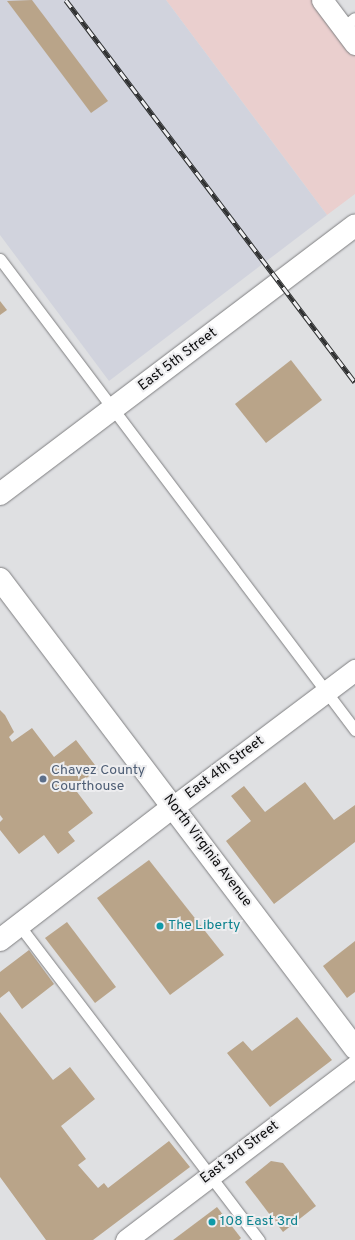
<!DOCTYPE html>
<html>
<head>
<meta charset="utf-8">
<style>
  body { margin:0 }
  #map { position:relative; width:355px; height:1240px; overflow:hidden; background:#dfe0e2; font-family:Overpass,sans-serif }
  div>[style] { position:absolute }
  .commercial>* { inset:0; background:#eacfce }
  .built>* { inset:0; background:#d1d3dd }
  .building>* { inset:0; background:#b9a489 }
  .roads { filter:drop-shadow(0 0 1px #7e7e80) drop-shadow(0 0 1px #7e7e80) }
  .service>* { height:11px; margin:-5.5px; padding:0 5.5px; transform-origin:5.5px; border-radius:5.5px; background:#fff }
  .minor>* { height:21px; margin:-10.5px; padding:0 10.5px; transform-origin:10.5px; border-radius:10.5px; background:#fff }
  .tertiary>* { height:22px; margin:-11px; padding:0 11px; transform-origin:11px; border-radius:11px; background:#fff }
  .rail>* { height:4.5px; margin-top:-2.25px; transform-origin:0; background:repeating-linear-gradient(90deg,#ededef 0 9px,#2f3031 0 18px); box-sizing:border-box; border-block:1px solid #2f3031 }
  .dots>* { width:11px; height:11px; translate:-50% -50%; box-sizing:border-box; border:2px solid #ededef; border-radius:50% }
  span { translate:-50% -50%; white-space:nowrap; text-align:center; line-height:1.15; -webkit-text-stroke:4px #ededef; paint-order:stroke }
  .street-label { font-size:14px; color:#0d0d0e }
  .service-label { font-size:14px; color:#4e5e75 }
  .left { translate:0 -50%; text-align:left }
  .culture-label { font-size:14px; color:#0d838f }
</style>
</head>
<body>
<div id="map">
  <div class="commercial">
    <div style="clip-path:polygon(166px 0,334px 0,355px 28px,355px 194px,327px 215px)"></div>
  </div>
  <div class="built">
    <div style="clip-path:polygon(0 0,166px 0,327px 215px,109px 381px,0 235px)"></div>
  </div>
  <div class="building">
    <div style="clip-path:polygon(32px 0,108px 101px,91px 113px,7px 1px)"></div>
    <div style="clip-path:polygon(0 301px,7px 310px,0 315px)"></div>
    <div style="clip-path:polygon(291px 360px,322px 400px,266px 443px,235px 404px)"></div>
    <div style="clip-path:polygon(0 710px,5px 715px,14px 732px,9px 737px,12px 742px,32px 728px,54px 757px,76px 740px,98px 769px,74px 788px,93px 813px,68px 832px,75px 841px,58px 854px,44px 835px,19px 854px,0 830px,0 822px,3px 819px,0 815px)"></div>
    <div style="clip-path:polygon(305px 782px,334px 820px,355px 805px,355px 842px,274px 904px,226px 841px,251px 821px,231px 796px,244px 786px,265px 812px)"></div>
    <div style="clip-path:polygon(149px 860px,224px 955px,170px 995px,97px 898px)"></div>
    <div style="clip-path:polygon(67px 922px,116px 987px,95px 1003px,45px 938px)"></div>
    <div style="clip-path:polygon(355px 941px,355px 992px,347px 998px,323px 966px)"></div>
    <div style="clip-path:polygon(29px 950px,54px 984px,22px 1009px,9px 991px,0 998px,0 972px)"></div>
    <div style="clip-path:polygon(0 1012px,53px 1080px,70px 1067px,95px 1099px,61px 1126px,86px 1159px,78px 1165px,98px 1188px,104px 1183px,108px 1188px,169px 1141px,190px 1167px,93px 1240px,46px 1240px,0 1177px)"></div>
    <div style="clip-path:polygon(297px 1017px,332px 1060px,270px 1107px,227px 1053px,243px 1041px,252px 1051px)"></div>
    <div style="clip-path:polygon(271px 1161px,283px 1163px,316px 1206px,283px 1232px,245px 1182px)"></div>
    <div style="clip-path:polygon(217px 1207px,241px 1238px,239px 1240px,173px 1240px)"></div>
  </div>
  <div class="roads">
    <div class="service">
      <div style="left:342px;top:28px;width:16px;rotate:-38deg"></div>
      <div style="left:0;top:259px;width:590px;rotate:52.99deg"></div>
      <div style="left:19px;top:925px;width:396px;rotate:52.7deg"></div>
    </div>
    <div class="minor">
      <div style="left:322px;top:0;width:55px;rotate:53.1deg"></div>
      <div style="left:173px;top:807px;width:228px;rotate:-37deg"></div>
      <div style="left:126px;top:1240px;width:288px;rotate:-37.2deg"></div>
    </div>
    <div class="tertiary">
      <div style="left:0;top:494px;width:445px;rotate:-37.1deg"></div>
      <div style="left:0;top:579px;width:588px;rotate:52.88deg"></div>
      <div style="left:0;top:940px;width:218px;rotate:-37.6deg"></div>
    </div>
  </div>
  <div class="rail">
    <div style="left:66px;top:0;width:479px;rotate:52.9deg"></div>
  </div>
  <div class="dots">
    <div style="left:43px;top:779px;background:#5c6f8a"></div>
    <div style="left:160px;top:926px;background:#0f9aa8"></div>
    <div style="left:212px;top:1222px;background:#0f9aa8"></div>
  </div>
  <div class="street-label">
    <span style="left:178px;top:360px;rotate:-37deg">East 5th Street</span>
    <span style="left:225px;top:768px;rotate:-37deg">East 4th Street</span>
    <span style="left:207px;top:851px;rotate:53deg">North Virginia Avenue</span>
    <span style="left:240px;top:1153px;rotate:-37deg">East 3rd Street</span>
  </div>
  <div class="service-label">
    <span class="left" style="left:51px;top:779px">Chavez County<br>Courthouse</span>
  </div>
  <div class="culture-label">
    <span class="left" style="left:168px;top:926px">The Liberty</span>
    <span class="left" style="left:220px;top:1222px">108 East 3rd</span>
  </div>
</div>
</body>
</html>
